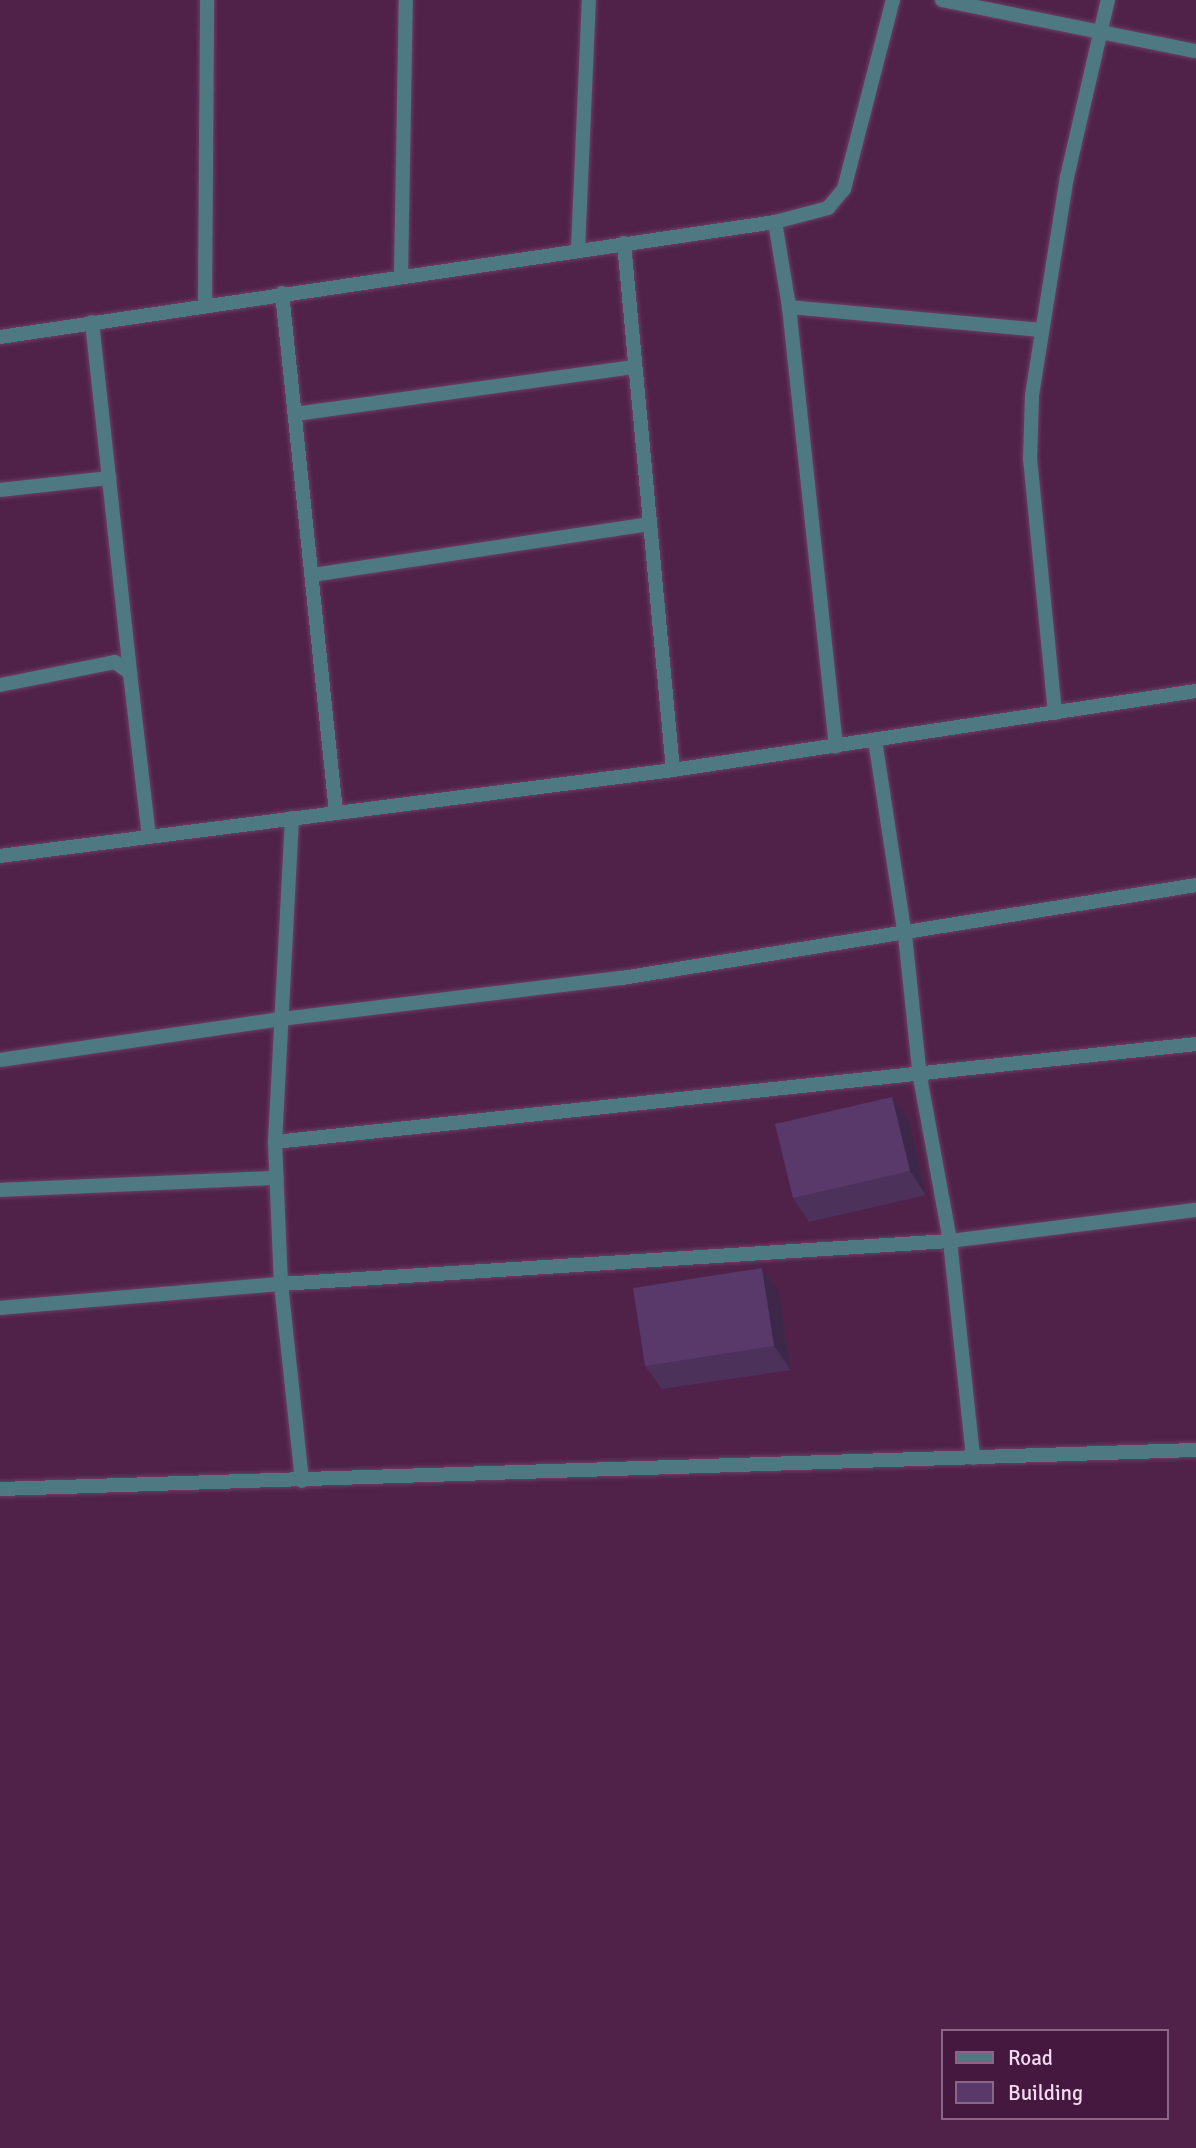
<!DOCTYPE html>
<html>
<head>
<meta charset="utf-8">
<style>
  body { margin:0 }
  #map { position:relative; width:1196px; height:2148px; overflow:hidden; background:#50224a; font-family:Signika,sans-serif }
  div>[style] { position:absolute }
  .roads { filter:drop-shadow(0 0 2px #6b3f65) drop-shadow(0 0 2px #6b3f65) }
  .street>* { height:14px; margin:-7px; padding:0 7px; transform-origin:7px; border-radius:7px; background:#4f7982 }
  .wall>* { inset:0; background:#4c315b }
  .shaded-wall>* { inset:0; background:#3e284a }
  .building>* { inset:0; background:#58396a }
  span { translate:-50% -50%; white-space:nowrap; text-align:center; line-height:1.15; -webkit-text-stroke:6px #45183f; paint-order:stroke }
  .legend { position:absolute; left:941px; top:2029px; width:228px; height:91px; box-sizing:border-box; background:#45183f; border:2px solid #8c6687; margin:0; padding:9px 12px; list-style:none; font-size:21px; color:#f7daf2 }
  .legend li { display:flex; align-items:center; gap:14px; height:35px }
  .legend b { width:35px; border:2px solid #8c6687 }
</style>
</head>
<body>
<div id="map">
  <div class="roads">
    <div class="street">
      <div style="left:942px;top:0;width:259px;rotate:11.4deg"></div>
      <div style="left:775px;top:222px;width:86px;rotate:80.6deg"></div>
      <div style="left:789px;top:307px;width:442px;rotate:83.9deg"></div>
      <div style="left:624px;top:243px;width:529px;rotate:84.69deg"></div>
      <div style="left:578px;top:249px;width:249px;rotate:-87.5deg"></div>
      <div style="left:401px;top:275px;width:275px;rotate:-89deg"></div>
      <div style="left:282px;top:293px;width:522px;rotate:84.06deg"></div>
      <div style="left:205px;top:304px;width:304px;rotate:-89.6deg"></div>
      <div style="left:789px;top:307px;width:252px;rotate:5.2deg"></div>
      <div style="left:92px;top:322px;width:353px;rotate:83.8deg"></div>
      <div style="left:0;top:337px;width:783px;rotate:-8.44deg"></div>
      <div style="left:775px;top:222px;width:55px;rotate:-14.8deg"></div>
      <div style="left:828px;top:208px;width:25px;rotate:-50deg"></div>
      <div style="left:844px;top:189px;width:195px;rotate:-75.5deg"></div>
      <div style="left:295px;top:414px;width:343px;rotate:-7.9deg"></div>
      <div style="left:0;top:490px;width:110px;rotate:-6.3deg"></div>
      <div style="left:312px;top:575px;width:342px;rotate:-8.6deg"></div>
      <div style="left:0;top:685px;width:117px;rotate:-11.3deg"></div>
      <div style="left:115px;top:662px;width:19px;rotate:36deg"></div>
      <div style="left:130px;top:673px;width:165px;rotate:83.4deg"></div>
      <div style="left:1055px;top:713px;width:254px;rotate:-95.6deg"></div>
      <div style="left:1030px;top:460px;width:65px;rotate:-88.2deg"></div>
      <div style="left:1032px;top:395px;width:221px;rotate:-80.9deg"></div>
      <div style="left:1067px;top:177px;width:182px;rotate:-77deg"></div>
      <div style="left:875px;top:740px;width:197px;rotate:81.3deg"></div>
      <div style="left:905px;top:935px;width:143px;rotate:84deg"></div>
      <div style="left:920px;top:1077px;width:167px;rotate:79.6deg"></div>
      <div style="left:950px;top:1241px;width:218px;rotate:83.9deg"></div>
      <div style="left:292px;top:818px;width:324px;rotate:93deg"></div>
      <div style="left:275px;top:1142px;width:142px;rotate:87.6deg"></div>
      <div style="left:281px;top:1284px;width:198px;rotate:83.9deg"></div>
      <div style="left:0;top:856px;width:678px;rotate:-7.28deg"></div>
      <div style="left:673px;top:770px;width:529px;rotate:-8.59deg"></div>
      <div style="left:0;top:1060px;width:284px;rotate:-8.3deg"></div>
      <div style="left:281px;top:1019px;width:343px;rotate:-6.9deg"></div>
      <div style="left:622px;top:978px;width:581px;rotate:-9.2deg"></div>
      <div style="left:275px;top:1142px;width:926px;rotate:-6.07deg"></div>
      <div style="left:0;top:1190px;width:277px;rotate:-2.5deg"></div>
      <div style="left:0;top:1308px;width:282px;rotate:-4.9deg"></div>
      <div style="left:281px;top:1284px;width:670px;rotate:-3.68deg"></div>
      <div style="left:950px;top:1241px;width:248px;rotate:-7.2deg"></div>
      <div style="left:0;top:1489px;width:1197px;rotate:-1.87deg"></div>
    </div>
  </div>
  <div class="wall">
    <div style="clip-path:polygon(892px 1097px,909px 1120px,926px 1195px,809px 1222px,793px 1198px)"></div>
    <div style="clip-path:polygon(779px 1292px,791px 1370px,662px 1389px,645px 1366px)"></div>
  </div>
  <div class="shaded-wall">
    <div style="clip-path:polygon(892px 1097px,909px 1120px,926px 1195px,910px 1171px)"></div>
    <div style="clip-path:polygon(762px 1268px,779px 1292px,791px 1370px,774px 1346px)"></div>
  </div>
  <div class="building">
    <div style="clip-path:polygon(892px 1097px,910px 1171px,793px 1198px,775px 1124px)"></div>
    <div style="clip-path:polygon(762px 1268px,774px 1346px,645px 1366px,633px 1288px)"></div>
  </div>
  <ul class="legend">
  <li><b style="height:9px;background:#4f7982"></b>Road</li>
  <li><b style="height:19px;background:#58396a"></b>Building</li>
  </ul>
</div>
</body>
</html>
